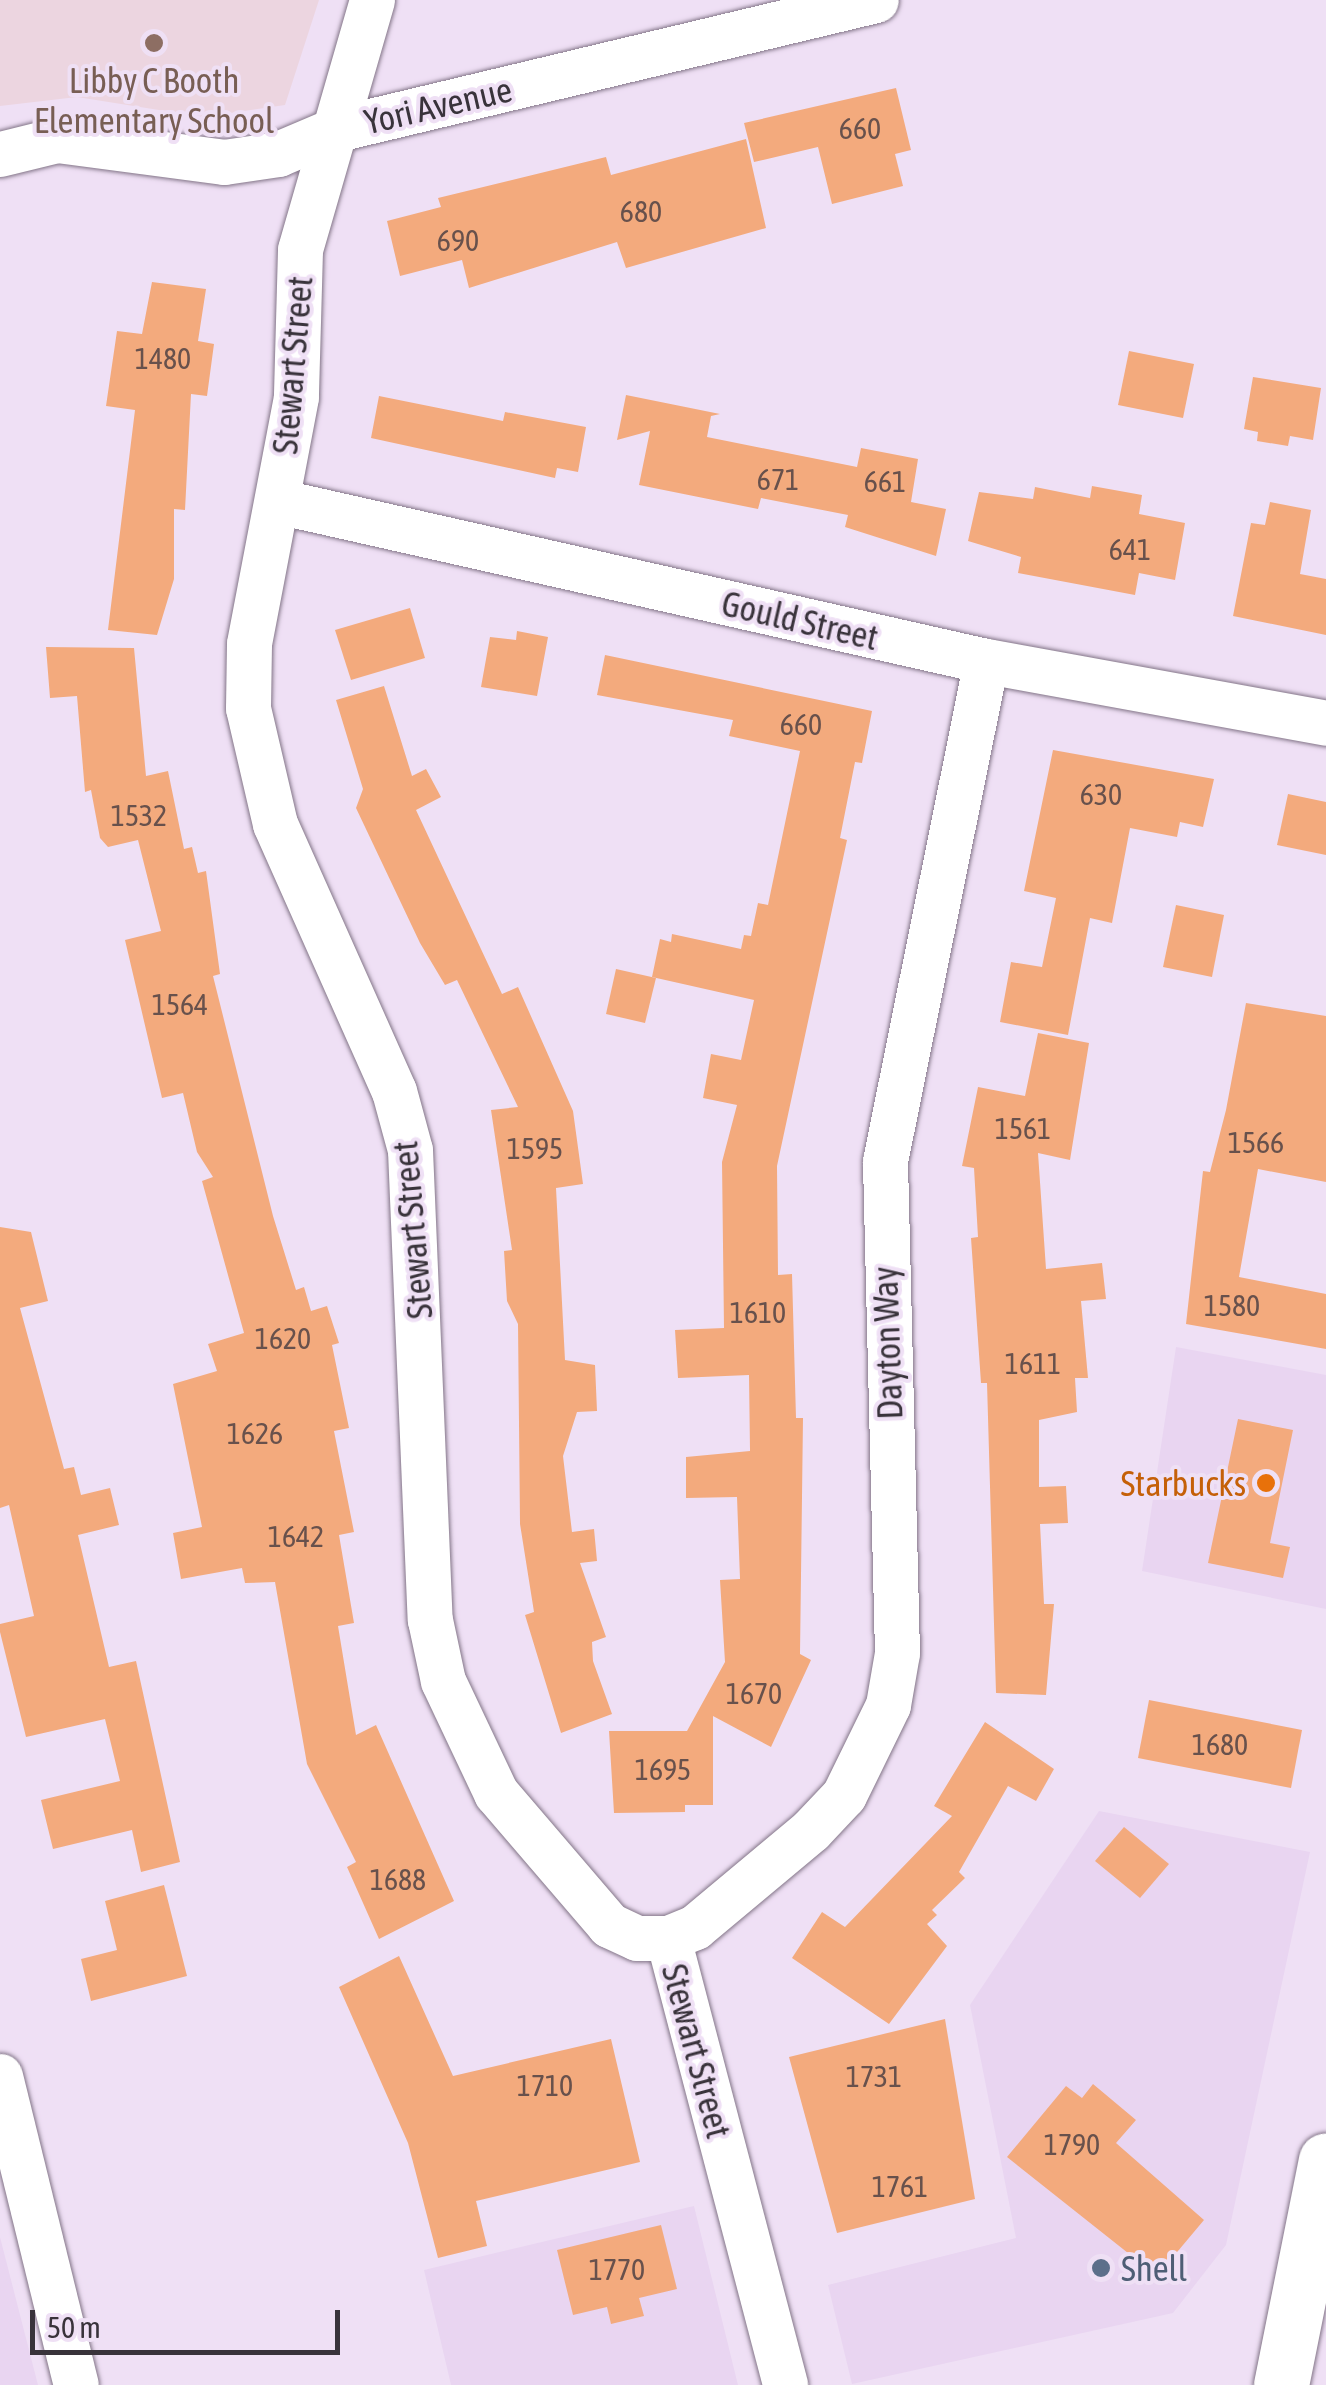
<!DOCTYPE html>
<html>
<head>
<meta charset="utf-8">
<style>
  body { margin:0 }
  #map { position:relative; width:1326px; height:2385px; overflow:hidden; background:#efe0f5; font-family:"Asap Condensed",sans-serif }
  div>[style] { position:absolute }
  .built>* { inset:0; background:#e9d5f1 }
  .education>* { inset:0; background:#ecd5e0 }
  .building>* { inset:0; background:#f3aa7d }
  .roads { filter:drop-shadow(0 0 2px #837588) drop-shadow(0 0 2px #837588) }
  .minor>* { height:45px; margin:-22.5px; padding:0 22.5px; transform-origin:22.5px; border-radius:22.5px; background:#fff }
  .secondary>* { height:55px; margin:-27.5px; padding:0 27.5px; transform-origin:27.5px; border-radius:27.5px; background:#fff }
  .dots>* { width:28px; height:28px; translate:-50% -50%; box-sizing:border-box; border:5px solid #efe0f5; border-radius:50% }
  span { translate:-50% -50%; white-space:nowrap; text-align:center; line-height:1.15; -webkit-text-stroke:8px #efe0f5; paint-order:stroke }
  .number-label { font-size:30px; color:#68514c }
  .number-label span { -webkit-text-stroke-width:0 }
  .education-label { font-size:35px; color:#785e54 }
  .street-label { font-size:35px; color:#39333b }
  .food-label { font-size:35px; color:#c56008 }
  .right { translate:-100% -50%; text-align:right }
  .service-label { font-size:35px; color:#4e5e75 }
  .left { translate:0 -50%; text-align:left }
  .scale { position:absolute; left:30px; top:2310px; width:310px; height:45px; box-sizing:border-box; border:5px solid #39333b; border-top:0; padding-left:12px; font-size:30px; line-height:35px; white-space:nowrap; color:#39333b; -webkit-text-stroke:8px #efe0f5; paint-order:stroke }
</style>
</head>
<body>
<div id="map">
  <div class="built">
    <div style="clip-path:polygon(1176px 1347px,1326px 1375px,1326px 1609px,1142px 1571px)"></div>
    <div style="clip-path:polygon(1099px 1811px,1310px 1852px,1226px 2245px,1173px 2313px,852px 2384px,828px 2285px,1016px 2238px,970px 2005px)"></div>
    <div style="clip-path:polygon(694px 2206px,738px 2385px,451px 2385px,424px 2270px)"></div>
    <div style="clip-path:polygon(0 2237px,38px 2385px,0 2385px)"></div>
  </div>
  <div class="education">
    <div style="clip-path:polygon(0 0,319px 0,285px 105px,203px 117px,77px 97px,0 106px)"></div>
  </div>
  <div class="building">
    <div style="clip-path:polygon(896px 88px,911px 150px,895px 154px,903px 186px,832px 204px,818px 147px,754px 162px,744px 123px)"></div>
    <div style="clip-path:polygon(746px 139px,766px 228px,626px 268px,617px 242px,469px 288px,462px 260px,400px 276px,387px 221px,441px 207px,438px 198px,606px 157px,611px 175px)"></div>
    <div style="clip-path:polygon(152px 282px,206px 289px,198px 341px,214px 344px,207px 396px,191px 394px,185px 510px,174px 509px,174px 579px,157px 635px,108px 630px,135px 410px,106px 406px,117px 331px,142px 334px)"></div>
    <div style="clip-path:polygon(1129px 351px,1194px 364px,1183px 418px,1118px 405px)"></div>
    <div style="clip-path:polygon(1253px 377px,1321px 388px,1313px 440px,1290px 436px,1288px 446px,1257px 441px,1258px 432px,1244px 429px)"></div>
    <div style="clip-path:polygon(626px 395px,720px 414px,711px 416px,707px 437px,857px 467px,861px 448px,918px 459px,911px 502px,946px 509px,936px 556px,845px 527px,848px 515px,761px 498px,758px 509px,639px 485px,650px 431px,617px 440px)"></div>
    <div style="clip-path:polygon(379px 396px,503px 421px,505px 412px,586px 427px,578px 472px,557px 468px,555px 478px,371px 438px)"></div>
    <div style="clip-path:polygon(1092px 486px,1142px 495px,1139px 514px,1185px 523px,1175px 580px,1139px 573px,1135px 595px,1018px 573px,1021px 557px,968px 541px,979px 492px,1033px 499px,1035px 487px,1090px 498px)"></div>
    <div style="clip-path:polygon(1270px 502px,1311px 510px,1300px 574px,1326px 579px,1326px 635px,1233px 616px,1251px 523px,1265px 525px)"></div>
    <div style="clip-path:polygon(410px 608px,425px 658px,351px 680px,335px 630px)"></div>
    <div style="clip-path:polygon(517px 631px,548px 637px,537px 696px,481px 687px,490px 637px,516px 640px)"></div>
    <div style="clip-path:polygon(46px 647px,134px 648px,146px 776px,168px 771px,184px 849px,192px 847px,198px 873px,206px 871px,220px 974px,213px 976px,273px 1216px,296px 1290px,304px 1287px,311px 1311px,327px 1306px,339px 1343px,332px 1345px,349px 1428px,334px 1431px,354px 1532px,339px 1535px,354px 1623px,338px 1626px,356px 1735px,376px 1725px,454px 1901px,379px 1939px,347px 1867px,356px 1862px,307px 1764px,275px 1582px,245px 1583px,242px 1568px,181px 1579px,173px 1533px,202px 1527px,173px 1384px,217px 1371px,208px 1344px,244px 1333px,202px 1181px,213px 1177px,197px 1152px,183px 1093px,162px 1098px,125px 940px,161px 931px,138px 840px,108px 847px,100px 838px,91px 790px,85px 792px,77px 696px,50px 698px)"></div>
    <div style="clip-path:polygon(605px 655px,872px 711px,862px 763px,855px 762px,840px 838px,847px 840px,777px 1166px,778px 1275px,792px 1274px,796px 1418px,803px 1418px,800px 1654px,811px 1660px,771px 1747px,713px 1716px,713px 1805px,685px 1805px,685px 1812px,614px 1813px,609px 1731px,687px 1731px,725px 1662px,720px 1580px,740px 1579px,737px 1497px,686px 1498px,686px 1457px,750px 1451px,749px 1375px,678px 1378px,675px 1330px,724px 1328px,722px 1162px,737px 1105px,703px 1098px,711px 1054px,741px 1060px,754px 1000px,652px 977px,660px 939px,671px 942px,672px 934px,741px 949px,744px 935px,751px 936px,758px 903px,768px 905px,800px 751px,729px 736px,733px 720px,597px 695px)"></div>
    <div style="clip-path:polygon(384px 686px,412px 776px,426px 769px,441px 797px,416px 810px,502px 994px,518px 987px,573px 1111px,583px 1184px,556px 1188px,565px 1360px,595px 1365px,597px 1411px,577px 1412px,563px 1456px,572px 1532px,594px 1529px,597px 1561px,580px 1563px,606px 1637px,592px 1642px,593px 1661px,612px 1714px,561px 1733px,525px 1615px,534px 1612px,520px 1524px,518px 1324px,507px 1301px,504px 1251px,512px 1250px,491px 1110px,518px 1107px,457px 980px,445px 985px,420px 943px,356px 808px,363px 789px,336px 700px)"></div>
    <div style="clip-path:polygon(1053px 750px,1214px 779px,1203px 827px,1180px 822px,1177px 837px,1130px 828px,1112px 923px,1090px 918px,1068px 1035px,1000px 1022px,1011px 962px,1042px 967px,1056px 898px,1024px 891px)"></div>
    <div style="clip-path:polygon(1288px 794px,1326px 802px,1326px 855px,1277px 845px)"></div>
    <div style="clip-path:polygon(1176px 905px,1224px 915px,1212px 977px,1163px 967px)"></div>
    <div style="clip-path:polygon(616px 969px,656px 978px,645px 1023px,606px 1014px)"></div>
    <div style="clip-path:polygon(1246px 1003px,1326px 1016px,1326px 1182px,1258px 1169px,1239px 1277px,1326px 1294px,1326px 1349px,1186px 1324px,1203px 1171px,1210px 1172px,1226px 1110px)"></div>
    <div style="clip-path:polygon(1038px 1033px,1089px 1043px,1070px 1160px,1038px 1153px,1046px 1269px,1102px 1263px,1106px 1299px,1081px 1301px,1088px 1378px,1075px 1378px,1077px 1412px,1039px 1420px,1039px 1487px,1066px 1486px,1068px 1523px,1040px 1524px,1044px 1604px,1054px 1604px,1046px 1695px,996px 1693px,987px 1383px,981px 1383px,971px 1238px,978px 1237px,974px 1168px,962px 1166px,978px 1087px,1025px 1096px)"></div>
    <div style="clip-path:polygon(0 1227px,31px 1232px,48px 1301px,20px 1308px,64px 1469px,74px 1467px,81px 1495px,110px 1488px,119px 1525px,78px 1535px,109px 1667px,136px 1661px,180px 1862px,141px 1872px,132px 1830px,53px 1849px,41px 1800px,120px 1781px,105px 1719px,26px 1737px,0 1632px,0 1624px,34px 1616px,9px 1505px,0 1508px)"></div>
    <div style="clip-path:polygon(1238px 1419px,1293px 1430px,1270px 1543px,1290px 1547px,1283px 1578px,1208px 1563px)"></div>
    <div style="clip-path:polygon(1149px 1700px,1302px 1730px,1291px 1788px,1138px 1758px)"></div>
    <div style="clip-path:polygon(985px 1722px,1054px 1769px,1036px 1801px,1008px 1786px,959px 1872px,965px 1878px,932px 1910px,937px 1915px,927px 1924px,947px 1946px,889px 2024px,792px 1958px,822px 1912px,845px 1927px,952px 1816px,934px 1806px)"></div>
    <div style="clip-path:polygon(1124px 1827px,1169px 1864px,1140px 1898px,1095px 1861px)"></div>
    <div style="clip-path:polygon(164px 1885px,187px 1976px,91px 2001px,81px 1959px,117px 1950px,105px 1901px)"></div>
    <div style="clip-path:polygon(399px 1956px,453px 2076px,611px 2039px,640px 2162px,476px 2201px,487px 2246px,438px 2258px,408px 2143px,339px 1987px)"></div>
    <div style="clip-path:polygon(945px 2019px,975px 2199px,837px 2233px,789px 2057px)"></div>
    <div style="clip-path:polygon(1093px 2084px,1136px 2120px,1116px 2143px,1204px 2220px,1157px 2276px,1007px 2157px,1066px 2086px,1082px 2098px)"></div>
    <div style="clip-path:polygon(661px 2225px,677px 2289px,639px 2298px,644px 2316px,611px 2324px,607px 2307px,573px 2315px,557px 2250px)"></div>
  </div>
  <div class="roads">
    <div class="minor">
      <div style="left:372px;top:0;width:260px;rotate:106.1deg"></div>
      <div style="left:300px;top:250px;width:147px;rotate:91.6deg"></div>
      <div style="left:296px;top:397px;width:251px;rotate:100.8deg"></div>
      <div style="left:249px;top:644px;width:64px;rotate:90.9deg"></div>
      <div style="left:248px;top:708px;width:119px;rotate:76.9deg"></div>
      <div style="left:275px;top:824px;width:292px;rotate:66deg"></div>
      <div style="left:394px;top:1091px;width:61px;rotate:74.8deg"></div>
      <div style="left:410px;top:1150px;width:470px;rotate:87.6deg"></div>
      <div style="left:430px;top:1620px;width:62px;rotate:78deg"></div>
      <div style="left:443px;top:1681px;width:124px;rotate:64.7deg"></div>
      <div style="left:496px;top:1793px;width:174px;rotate:49.4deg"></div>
      <div style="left:609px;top:1925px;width:31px;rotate:25deg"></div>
      <div style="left:637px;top:1938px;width:31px"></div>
      <div style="left:668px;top:1938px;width:29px;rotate:-22deg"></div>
      <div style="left:695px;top:1927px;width:151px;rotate:-39.9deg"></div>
      <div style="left:811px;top:1830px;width:48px;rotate:-46.7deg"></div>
      <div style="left:844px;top:1795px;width:100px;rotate:-63.9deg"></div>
      <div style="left:888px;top:1705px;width:53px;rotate:-80.2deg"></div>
      <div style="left:897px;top:1653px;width:492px;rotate:-91.4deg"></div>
      <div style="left:885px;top:1161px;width:510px;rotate:-78.58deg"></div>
      <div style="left:0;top:154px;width:59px;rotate:-13.8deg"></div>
      <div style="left:57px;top:140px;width:168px;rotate:7.5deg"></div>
      <div style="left:224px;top:162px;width:55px;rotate:-8.4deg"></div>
      <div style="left:278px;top:154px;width:64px;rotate:-23deg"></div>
      <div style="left:337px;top:129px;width:554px;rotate:-13.46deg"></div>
      <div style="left:277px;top:501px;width:727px;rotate:12.72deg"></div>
      <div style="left:986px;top:661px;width:346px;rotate:10.3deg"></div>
      <div style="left:668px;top:1938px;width:462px;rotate:75.3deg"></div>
      <div style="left:0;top:2076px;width:318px;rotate:76.2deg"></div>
    </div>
    <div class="secondary">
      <div style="left:1281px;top:2385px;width:229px;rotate:-78.7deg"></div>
    </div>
  </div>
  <div class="dots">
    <div style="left:154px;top:43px;background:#8d6e63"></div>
    <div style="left:1266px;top:1483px;background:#e8710a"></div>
    <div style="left:1101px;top:2268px;background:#5c6f8a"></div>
  </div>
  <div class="number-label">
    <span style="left:860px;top:128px">660</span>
    <span style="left:641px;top:211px">680</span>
    <span style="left:458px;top:240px">690</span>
    <span style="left:163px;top:358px">1480</span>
    <span style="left:778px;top:479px">671</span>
    <span style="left:885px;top:481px">661</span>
    <span style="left:1130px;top:549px">641</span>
    <span style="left:801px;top:724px">660</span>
    <span style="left:1101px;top:794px">630</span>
    <span style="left:139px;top:815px">1532</span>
    <span style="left:180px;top:1004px">1564</span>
    <span style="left:1023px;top:1128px">1561</span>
    <span style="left:1256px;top:1142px">1566</span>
    <span style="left:535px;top:1148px">1595</span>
    <span style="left:1232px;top:1305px">1580</span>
    <span style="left:758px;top:1312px">1610</span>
    <span style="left:283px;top:1338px">1620</span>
    <span style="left:1033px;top:1363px">1611</span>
    <span style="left:255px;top:1433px">1626</span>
    <span style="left:296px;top:1536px">1642</span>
    <span style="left:754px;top:1693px">1670</span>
    <span style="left:1220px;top:1744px">1680</span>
    <span style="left:663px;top:1769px">1695</span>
    <span style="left:398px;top:1879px">1688</span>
    <span style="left:874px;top:2076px">1731</span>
    <span style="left:545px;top:2085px">1710</span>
    <span style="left:1072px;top:2144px">1790</span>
    <span style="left:900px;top:2186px">1761</span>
    <span style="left:617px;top:2269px">1770</span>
  </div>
  <div class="education-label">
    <span style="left:154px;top:100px">Libby C Booth<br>Elementary School</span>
  </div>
  <div class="street-label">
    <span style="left:438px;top:105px;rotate:-13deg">Yori Avenue</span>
    <span style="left:292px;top:365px;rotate:-85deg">Stewart Street</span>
    <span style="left:800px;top:620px;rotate:13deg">Gould Street</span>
    <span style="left:412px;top:1230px;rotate:-95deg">Stewart Street</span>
    <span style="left:887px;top:1343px;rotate:-92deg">Dayton Way</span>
    <span style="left:697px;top:2051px;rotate:75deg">Stewart Street</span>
  </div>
  <div class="food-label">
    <span class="right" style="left:1246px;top:1483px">Starbucks</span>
  </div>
  <div class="service-label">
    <span class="left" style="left:1121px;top:2268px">Shell</span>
  </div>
  <div class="scale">50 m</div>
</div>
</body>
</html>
